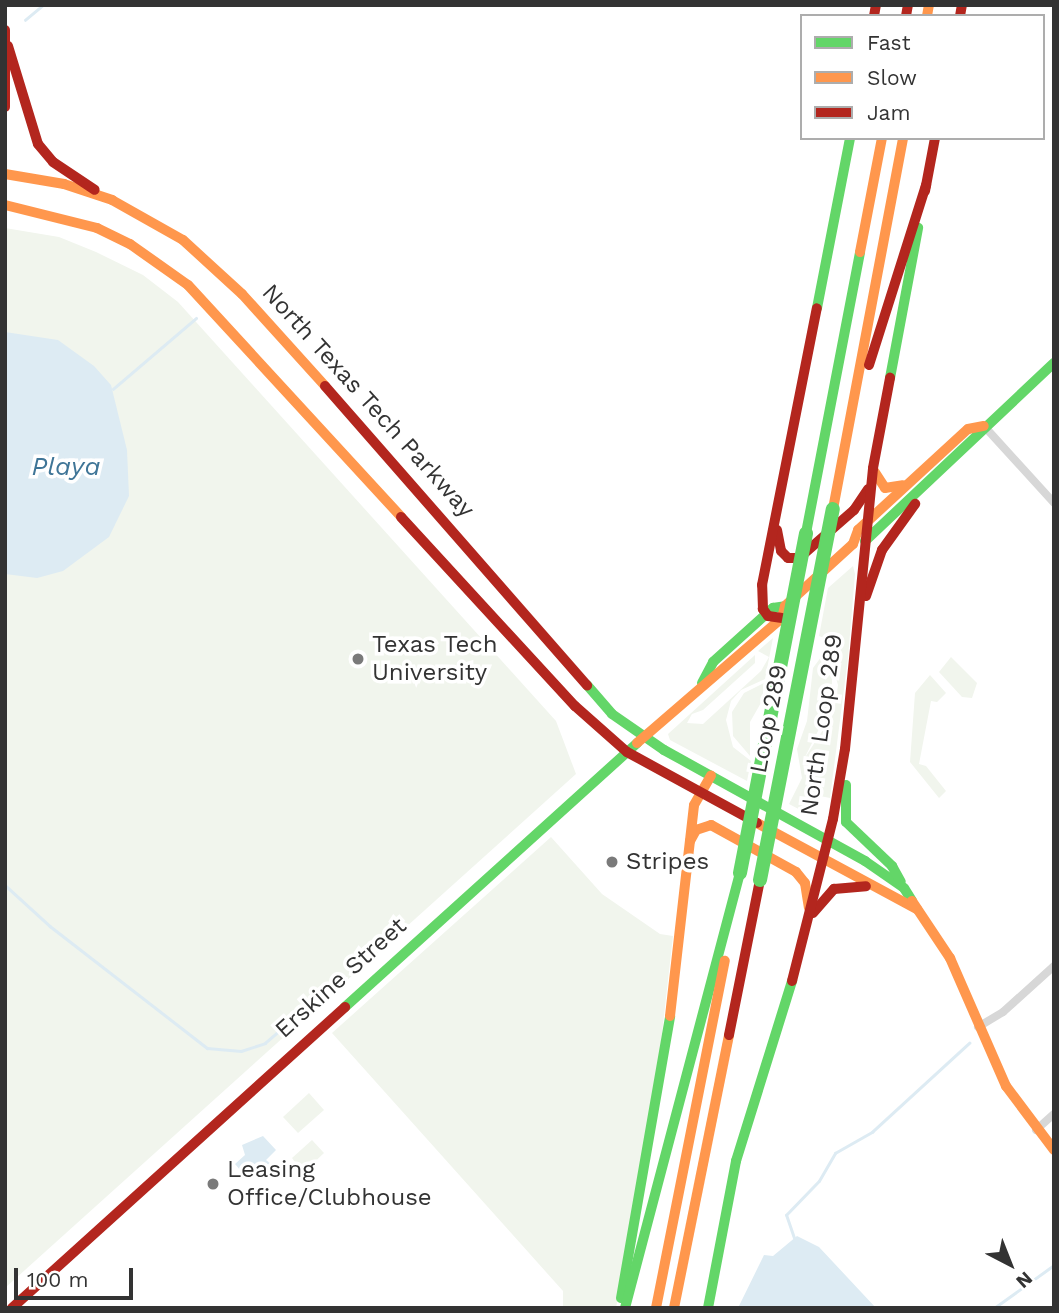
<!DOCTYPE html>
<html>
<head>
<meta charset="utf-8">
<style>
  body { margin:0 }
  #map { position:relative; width:1059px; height:1313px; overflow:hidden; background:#fff; font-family:"Work Sans",sans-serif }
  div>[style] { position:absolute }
  .green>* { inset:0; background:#f1f5ed }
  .water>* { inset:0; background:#ddebf3 }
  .stream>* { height:2.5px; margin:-1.25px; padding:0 1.25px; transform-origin:1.25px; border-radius:1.25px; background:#ddebf3 }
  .street>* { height:8px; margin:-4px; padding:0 4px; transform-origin:4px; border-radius:4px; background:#d7d7d7 }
  .fast>* { height:10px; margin:-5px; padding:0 5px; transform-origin:5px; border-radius:5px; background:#63d668 }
  .slow>* { height:10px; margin:-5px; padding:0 5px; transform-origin:5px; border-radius:5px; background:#ff974d }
  .jam>* { height:10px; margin:-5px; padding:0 5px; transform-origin:5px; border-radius:5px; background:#b3261e }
  .fast-bridge>* { height:14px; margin:-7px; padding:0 7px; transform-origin:7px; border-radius:7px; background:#63d668 }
  .dots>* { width:19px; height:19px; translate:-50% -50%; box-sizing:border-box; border:4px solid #fff; border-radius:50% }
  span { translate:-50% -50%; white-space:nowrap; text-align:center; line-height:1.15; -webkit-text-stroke:7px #fff; paint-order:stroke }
  .street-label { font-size:24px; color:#333 }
  .poi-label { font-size:24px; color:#333 }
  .left { translate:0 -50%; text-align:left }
  .water-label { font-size:26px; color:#3f7597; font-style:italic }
  .frame { position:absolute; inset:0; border:7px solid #333; pointer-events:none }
  .legend { position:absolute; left:800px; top:14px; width:245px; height:126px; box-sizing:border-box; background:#fff; border:2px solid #adadad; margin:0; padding:9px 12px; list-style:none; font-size:21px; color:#333 }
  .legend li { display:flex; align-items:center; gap:14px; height:35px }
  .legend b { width:35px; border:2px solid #adadad }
  .north { position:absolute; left:975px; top:1229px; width:70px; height:70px; -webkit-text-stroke:5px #fff; paint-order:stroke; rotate:138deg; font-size:19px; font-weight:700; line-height:28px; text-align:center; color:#333 }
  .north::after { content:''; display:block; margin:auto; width:24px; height:32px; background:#333; clip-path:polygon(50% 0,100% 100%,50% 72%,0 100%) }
  .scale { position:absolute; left:14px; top:1268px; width:119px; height:32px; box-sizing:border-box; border:4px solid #333; border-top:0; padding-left:9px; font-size:21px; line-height:24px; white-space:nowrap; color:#333; -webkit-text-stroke:5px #fff; paint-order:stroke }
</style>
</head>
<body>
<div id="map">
  <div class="green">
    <div style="clip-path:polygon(5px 228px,59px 237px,96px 252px,143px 275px,178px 302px,556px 721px,576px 774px,5px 1288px)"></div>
    <div style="clip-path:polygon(853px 566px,855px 574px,848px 658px,830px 798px,810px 794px,806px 813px,789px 804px,802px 778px,797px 749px,807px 721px,813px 668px,824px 653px,832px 676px,832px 703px,804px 759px,834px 713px,838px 685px,828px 650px,830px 640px,819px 636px,828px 588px)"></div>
    <div style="clip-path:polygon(773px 638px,765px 679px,741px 690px,731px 701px,726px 720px,733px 747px,751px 761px,747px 781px,670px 740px,668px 734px,755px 655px,755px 663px,703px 710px,692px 714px,687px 723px,703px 724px,761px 671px,769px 657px,758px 651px)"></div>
    <div style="clip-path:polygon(951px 657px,977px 683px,972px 698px,962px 697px,939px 672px)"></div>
    <div style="clip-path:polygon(930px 675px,946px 693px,937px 702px,931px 701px,919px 764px,926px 766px,946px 791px,939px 798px,910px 762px,915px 693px)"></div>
    <div style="clip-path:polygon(764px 683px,762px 701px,750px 722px,750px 756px,733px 736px,732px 712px,744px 693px)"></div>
    <div style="clip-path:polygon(551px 837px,602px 894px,660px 934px,673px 936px,653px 1113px,616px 1308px,563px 1308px,563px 1291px,332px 1033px)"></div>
    <div style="clip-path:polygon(309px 1093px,324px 1110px,298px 1133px,283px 1117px)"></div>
    <div style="clip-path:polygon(312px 1140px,324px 1153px,303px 1173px,292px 1158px)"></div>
  </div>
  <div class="water">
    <div style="clip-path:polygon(5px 332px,58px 340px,94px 366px,111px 385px,127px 450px,129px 496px,109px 537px,63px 571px,37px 578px,5px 574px)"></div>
    <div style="clip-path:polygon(263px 1136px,276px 1150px,266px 1160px,276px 1168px,264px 1178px,257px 1166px,246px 1177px,235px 1164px,245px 1155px,242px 1145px)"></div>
    <div style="clip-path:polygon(797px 1236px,819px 1247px,876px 1308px,738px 1308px,764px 1255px,773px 1256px)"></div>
  </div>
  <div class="stream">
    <div style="left:25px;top:20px;width:23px;rotate:-40deg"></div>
    <div style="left:113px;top:389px;width:109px;rotate:-40.5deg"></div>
    <div style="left:5px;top:885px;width:61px;rotate:42.3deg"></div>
    <div style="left:50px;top:926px;width:199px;rotate:37.8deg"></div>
    <div style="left:207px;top:1048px;width:34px;rotate:5deg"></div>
    <div style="left:241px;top:1051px;width:25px;rotate:-18deg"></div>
    <div style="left:265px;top:1043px;width:58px;rotate:-40.8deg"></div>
    <div style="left:794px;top:1238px;width:24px;rotate:-109deg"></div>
    <div style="left:786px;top:1215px;width:47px;rotate:-45.9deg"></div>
    <div style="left:819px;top:1181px;width:32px;rotate:-60deg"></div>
    <div style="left:835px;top:1153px;width:43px;rotate:-29.6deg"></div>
    <div style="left:872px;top:1132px;width:132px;rotate:-42.5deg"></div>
    <div style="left:596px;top:1308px;width:6px"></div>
    <div style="left:994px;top:1308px;width:74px;rotate:-35.6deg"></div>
  </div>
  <div class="street">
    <div style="left:984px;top:426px;width:104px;rotate:47.7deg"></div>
    <div style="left:978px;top:1027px;width:29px;rotate:-31deg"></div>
    <div style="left:1003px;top:1012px;width:69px;rotate:-42deg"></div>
    <div style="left:1036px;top:1130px;width:24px;rotate:-42deg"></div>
  </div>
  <div class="fast">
    <div style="left:817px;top:308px;width:173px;rotate:-79deg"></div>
    <div style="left:890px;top:378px;width:153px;rotate:-79.4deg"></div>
    <div style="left:806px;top:533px;width:286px;rotate:-79.1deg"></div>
    <div style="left:865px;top:541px;width:260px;rotate:-43.3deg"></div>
    <div style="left:702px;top:683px;width:24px;rotate:-62deg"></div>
    <div style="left:713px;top:662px;width:81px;rotate:-42deg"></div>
    <div style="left:773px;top:608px;width:12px;rotate:-9deg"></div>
    <div style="left:587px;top:685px;width:38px;rotate:49deg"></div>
    <div style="left:612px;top:714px;width:63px;rotate:34.7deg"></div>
    <div style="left:664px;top:750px;width:230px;rotate:28.9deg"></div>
    <div style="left:865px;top:861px;width:47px;rotate:34.7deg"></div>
    <div style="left:904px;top:888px;width:15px;rotate:58deg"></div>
    <div style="left:846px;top:785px;width:37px;rotate:90deg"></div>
    <div style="left:846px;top:822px;width:64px;rotate:43.7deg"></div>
    <div style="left:892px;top:866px;width:18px;rotate:61deg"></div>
    <div style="left:345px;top:1007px;width:394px;rotate:-42.1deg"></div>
    <div style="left:621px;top:1298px;width:286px;rotate:-80.1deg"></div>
    <div style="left:625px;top:1308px;width:450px;rotate:-75.2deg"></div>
    <div style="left:708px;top:1308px;width:150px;rotate:-79.2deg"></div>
    <div style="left:736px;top:1161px;width:189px;rotate:-72.7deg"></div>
  </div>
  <div class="slow">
    <div style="left:927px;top:16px;width:11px;rotate:-80deg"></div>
    <div style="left:5px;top:174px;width:60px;rotate:9.6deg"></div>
    <div style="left:64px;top:184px;width:51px;rotate:18.4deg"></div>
    <div style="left:112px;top:200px;width:81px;rotate:29.4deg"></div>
    <div style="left:183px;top:240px;width:80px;rotate:42.5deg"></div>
    <div style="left:242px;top:294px;width:124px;rotate:47.9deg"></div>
    <div style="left:5px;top:205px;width:95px;rotate:14deg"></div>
    <div style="left:97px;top:228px;width:37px;rotate:26deg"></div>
    <div style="left:130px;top:244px;width:71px;rotate:35.3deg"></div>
    <div style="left:188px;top:285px;width:315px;rotate:47.4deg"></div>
    <div style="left:860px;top:252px;width:116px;rotate:-79.1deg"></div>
    <div style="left:874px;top:471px;width:20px;rotate:57deg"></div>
    <div style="left:885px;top:488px;width:18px;rotate:-9deg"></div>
    <div style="left:833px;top:509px;width:378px;rotate:-79.3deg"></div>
    <div style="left:637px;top:743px;width:191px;rotate:-40.8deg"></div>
    <div style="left:782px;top:618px;width:12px;rotate:-76deg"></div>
    <div style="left:785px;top:606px;width:92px;rotate:-42.4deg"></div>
    <div style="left:853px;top:544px;width:15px;rotate:-70deg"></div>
    <div style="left:858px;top:530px;width:149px;rotate:-42.6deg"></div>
    <div style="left:968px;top:429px;width:16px;rotate:-11deg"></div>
    <div style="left:757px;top:823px;width:182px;rotate:28.3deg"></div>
    <div style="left:690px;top:841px;width:13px;rotate:-61deg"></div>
    <div style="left:696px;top:830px;width:16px;rotate:-18deg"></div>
    <div style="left:711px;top:825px;width:97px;rotate:28.9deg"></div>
    <div style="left:796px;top:872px;width:14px;rotate:51deg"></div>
    <div style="left:805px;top:883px;width:25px;rotate:81deg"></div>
    <div style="left:912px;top:901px;width:69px;rotate:56.3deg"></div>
    <div style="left:950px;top:958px;width:140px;rotate:66.4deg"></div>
    <div style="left:1006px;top:1086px;width:80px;rotate:53.1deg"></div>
    <div style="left:670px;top:1016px;width:212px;rotate:-83.5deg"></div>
    <div style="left:694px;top:805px;width:34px;rotate:-60deg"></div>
    <div style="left:656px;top:1308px;width:354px;rotate:-78.8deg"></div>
    <div style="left:674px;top:1308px;width:278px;rotate:-78.6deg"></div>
  </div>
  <div class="jam">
    <div style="left:874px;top:16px;width:11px;rotate:-80deg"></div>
    <div style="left:906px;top:16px;width:11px;rotate:-80deg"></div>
    <div style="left:960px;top:16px;width:11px;rotate:-80deg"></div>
    <div style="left:5px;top:30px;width:77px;rotate:90deg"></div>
    <div style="left:8px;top:46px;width:102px;rotate:73deg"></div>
    <div style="left:38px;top:144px;width:23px;rotate:50deg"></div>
    <div style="left:53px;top:162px;width:50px;rotate:33.7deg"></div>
    <div style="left:925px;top:191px;width:54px;rotate:-79.3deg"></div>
    <div style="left:869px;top:365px;width:189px;rotate:-72.4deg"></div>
    <div style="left:325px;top:386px;width:398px;rotate:48.8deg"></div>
    <div style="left:401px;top:517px;width:257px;rotate:47.4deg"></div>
    <div style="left:575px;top:706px;width:69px;rotate:41.5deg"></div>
    <div style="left:627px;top:752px;width:148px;rotate:28.6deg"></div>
    <div style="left:777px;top:530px;width:21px;rotate:79deg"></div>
    <div style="left:781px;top:551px;width:10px;rotate:45deg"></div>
    <div style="left:788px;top:558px;width:11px"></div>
    <div style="left:799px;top:558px;width:73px;rotate:-41.1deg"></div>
    <div style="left:854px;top:510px;width:25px;rotate:-56deg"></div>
    <div style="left:866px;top:596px;width:49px;rotate:-70.8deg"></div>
    <div style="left:882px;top:550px;width:57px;rotate:-54.3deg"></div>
    <div style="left:782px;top:618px;width:14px;rotate:-172deg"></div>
    <div style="left:768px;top:616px;width:9px;rotate:-126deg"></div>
    <div style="left:763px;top:609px;width:24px;rotate:-92deg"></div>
    <div style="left:762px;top:585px;width:282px;rotate:-78.8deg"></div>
    <div style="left:813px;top:913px;width:32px;rotate:-49deg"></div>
    <div style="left:834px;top:889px;width:32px;rotate:-5deg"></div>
    <div style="left:792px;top:981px;width:167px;rotate:-75.8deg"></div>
    <div style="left:833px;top:819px;width:71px;rotate:-80.3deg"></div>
    <div style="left:845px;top:749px;width:282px;rotate:-84.3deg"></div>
    <div style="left:873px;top:468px;width:92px;rotate:-79.3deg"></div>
    <div style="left:729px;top:1035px;width:158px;rotate:-78.7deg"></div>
    <div style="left:12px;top:1308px;width:449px;rotate:-42.1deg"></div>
  </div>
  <div class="fast-bridge">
    <div style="left:740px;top:873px;width:346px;rotate:-79deg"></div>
    <div style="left:760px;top:880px;width:378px;rotate:-78.9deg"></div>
  </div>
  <div class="dots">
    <div style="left:358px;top:659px;background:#7a7a7a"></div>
    <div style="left:612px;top:862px;background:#7a7a7a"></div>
    <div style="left:213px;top:1184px;background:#7a7a7a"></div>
  </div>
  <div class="street-label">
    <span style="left:368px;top:401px;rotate:48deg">North Texas Tech Parkway</span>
    <span style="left:769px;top:719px;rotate:-79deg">Loop 289</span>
    <span style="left:822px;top:725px;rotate:-82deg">North Loop 289</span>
    <span style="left:341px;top:978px;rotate:-42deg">Erskine Street</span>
  </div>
  <div class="poi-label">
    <span class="left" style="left:372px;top:659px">Texas Tech<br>University</span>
    <span class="left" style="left:626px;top:862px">Stripes</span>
    <span class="left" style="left:227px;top:1184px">Leasing<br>Office/Clubhouse</span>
  </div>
  <div class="water-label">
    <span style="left:66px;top:467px">Playa</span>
  </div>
  <div class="frame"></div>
  <ul class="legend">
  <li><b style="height:9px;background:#63d668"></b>Fast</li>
  <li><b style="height:9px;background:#ff974d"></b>Slow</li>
  <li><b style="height:9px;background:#b3261e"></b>Jam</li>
  </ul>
  <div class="north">N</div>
  <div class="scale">100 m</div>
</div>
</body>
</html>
